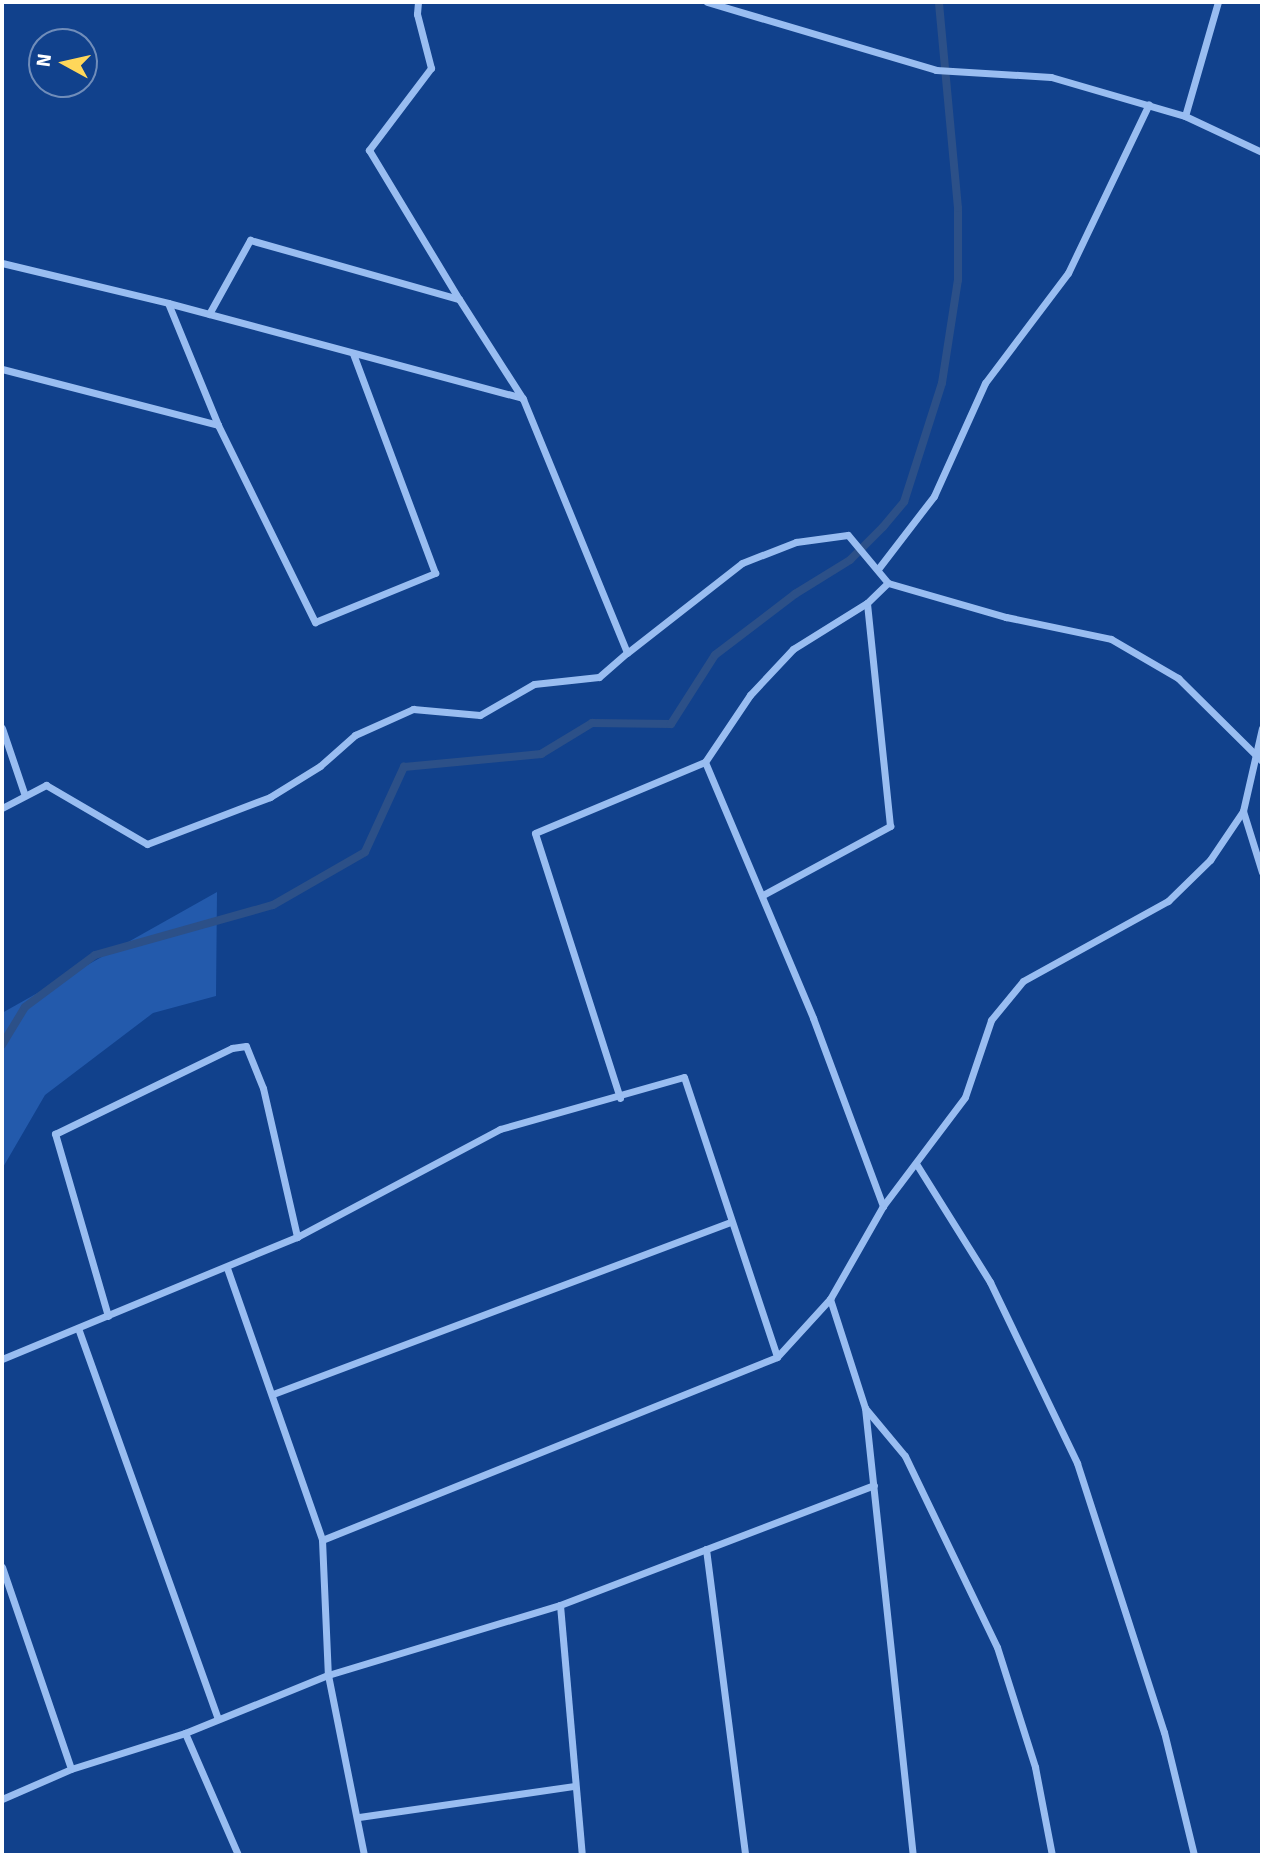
<!DOCTYPE html>
<html>
<head>
<meta charset="utf-8">
<style>
  body { margin:0 }
  #map { position:relative; width:1264px; height:1857px; overflow:hidden; background:#11418c; font-family:Signika,sans-serif }
  div>[style] { position:absolute }
  .green>* { inset:0; background:#235aac }
  .stream>* { height:8px; margin:-4px; padding:0 4px; transform-origin:4px; border-radius:4px; background:#2c5088 }
  .street>* { height:7px; margin:-3.5px; padding:0 3.5px; transform-origin:3.5px; border-radius:3.5px; background:#99bdf1 }
  span { translate:-50% -50%; white-space:nowrap; text-align:center; line-height:1.15; -webkit-text-stroke:5px #11418c; paint-order:stroke }
  .frame { position:absolute; inset:0; border:4px solid #fff; pointer-events:none }
  .north { position:absolute; left:28px; top:28px; width:70px; height:70px; box-sizing:border-box; background:#11418c; border:2px solid #708dba; border-radius:50%; rotate:278deg; font-size:19px; font-weight:700; line-height:28px; text-align:center; color:#fff }
  .north::after { content:''; display:block; margin:auto; width:24px; height:32px; background:#ffd75a; clip-path:polygon(50% 0,100% 100%,50% 72%,0 100%) }
</style>
</head>
<body>
<div id="map">
  <div class="green">
    <div style="clip-path:polygon(217px 892px,216px 996px,153px 1013px,45px 1095px,2px 1169px,2px 1013px)"></div>
  </div>
  <div class="stream">
    <div style="left:2px;top:1045px;width:44px;rotate:-58.8deg"></div>
    <div style="left:25px;top:1007px;width:87px;rotate:-36.6deg"></div>
    <div style="left:95px;top:955px;width:185px;rotate:-15.7deg"></div>
    <div style="left:273px;top:905px;width:106px;rotate:-29.9deg"></div>
    <div style="left:365px;top:852px;width:94px;rotate:-65.4deg"></div>
    <div style="left:404px;top:767px;width:138px;rotate:-5.4deg"></div>
    <div style="left:541px;top:754px;width:60px;rotate:-31.3deg"></div>
    <div style="left:592px;top:723px;width:79px;rotate:0.7deg"></div>
    <div style="left:671px;top:724px;width:82px;rotate:-57.5deg"></div>
    <div style="left:715px;top:655px;width:101px;rotate:-37.3deg"></div>
    <div style="left:795px;top:594px;width:65px;rotate:-31.7deg"></div>
    <div style="left:850px;top:560px;width:47px;rotate:-45deg"></div>
    <div style="left:883px;top:527px;width:33px;rotate:-50deg"></div>
    <div style="left:904px;top:502px;width:125px;rotate:-72.3deg"></div>
    <div style="left:942px;top:383px;width:104px;rotate:-81.2deg"></div>
    <div style="left:958px;top:280px;width:72px;rotate:-90deg"></div>
    <div style="left:958px;top:208px;width:207px;rotate:-95.3deg"></div>
  </div>
  <div class="street">
    <div style="left:418px;top:2px;width:12px;rotate:95deg"></div>
    <div style="left:417px;top:14px;width:56px;rotate:75.5deg"></div>
    <div style="left:431px;top:68px;width:103px;rotate:127.1deg"></div>
    <div style="left:369px;top:150px;width:174px;rotate:58.9deg"></div>
    <div style="left:707px;top:2px;width:239px;rotate:16.5deg"></div>
    <div style="left:936px;top:70px;width:115px;rotate:3.5deg"></div>
    <div style="left:1051px;top:77px;width:140px;rotate:16.2deg"></div>
    <div style="left:1185px;top:116px;width:85px;rotate:25.1deg"></div>
    <div style="left:1185px;top:116px;width:119px;rotate:-73.9deg"></div>
    <div style="left:2px;top:263px;width:171px;rotate:13.5deg"></div>
    <div style="left:168px;top:303px;width:367px;rotate:15deg"></div>
    <div style="left:168px;top:303px;width:132px;rotate:67.7deg"></div>
    <div style="left:218px;top:425px;width:220px;rotate:63.8deg"></div>
    <div style="left:315px;top:622px;width:130px;rotate:-22.2deg"></div>
    <div style="left:435px;top:573px;width:234px;rotate:-110.5deg"></div>
    <div style="left:209px;top:314px;width:85px;rotate:-61deg"></div>
    <div style="left:250px;top:240px;width:217px;rotate:15.8deg"></div>
    <div style="left:459px;top:299px;width:119px;rotate:57.4deg"></div>
    <div style="left:523px;top:399px;width:274px;rotate:67.7deg"></div>
    <div style="left:627px;top:653px;width:146px;rotate:-38deg"></div>
    <div style="left:742px;top:563px;width:58px;rotate:-21.3deg"></div>
    <div style="left:796px;top:542px;width:52px;rotate:-7.7deg"></div>
    <div style="left:848px;top:535px;width:62px;rotate:50.2deg"></div>
    <div style="left:888px;top:583px;width:123px;rotate:16.1deg"></div>
    <div style="left:1006px;top:617px;width:107px;rotate:11.8deg"></div>
    <div style="left:1111px;top:639px;width:78px;rotate:30.2deg"></div>
    <div style="left:1178px;top:678px;width:118px;rotate:44.7deg"></div>
    <div style="left:2px;top:369px;width:223px;rotate:14.5deg"></div>
    <div style="left:878px;top:569px;width:92px;rotate:-52.5deg"></div>
    <div style="left:934px;top:496px;width:124px;rotate:-65.7deg"></div>
    <div style="left:985px;top:383px;width:138px;rotate:-53deg"></div>
    <div style="left:1068px;top:273px;width:187px;rotate:-64.4deg"></div>
    <div style="left:2px;top:728px;width:69px;rotate:71.3deg"></div>
    <div style="left:705px;top:762px;width:278px;rotate:67.1deg"></div>
    <div style="left:813px;top:1018px;width:201px;rotate:69.6deg"></div>
    <div style="left:2px;top:808px;width:50px;rotate:-27.6deg"></div>
    <div style="left:46px;top:785px;width:117px;rotate:30.3deg"></div>
    <div style="left:147px;top:844px;width:132px;rotate:-20.9deg"></div>
    <div style="left:270px;top:797px;width:59px;rotate:-31.8deg"></div>
    <div style="left:320px;top:766px;width:47px;rotate:-41.5deg"></div>
    <div style="left:355px;top:735px;width:64px;rotate:-24.1deg"></div>
    <div style="left:413px;top:709px;width:67px;rotate:5.1deg"></div>
    <div style="left:480px;top:715px;width:62px;rotate:-29.9deg"></div>
    <div style="left:534px;top:684px;width:65px;rotate:-6.1deg"></div>
    <div style="left:599px;top:677px;width:37px;rotate:-41deg"></div>
    <div style="left:1243px;top:811px;width:64px;rotate:72.7deg"></div>
    <div style="left:763px;top:895px;width:145px;rotate:-28.5deg"></div>
    <div style="left:890px;top:826px;width:224px;rotate:-95.9deg"></div>
    <div style="left:620px;top:1098px;width:278px;rotate:-107.8deg"></div>
    <div style="left:535px;top:833px;width:184px;rotate:-22.7deg"></div>
    <div style="left:705px;top:762px;width:81px;rotate:-56.1deg"></div>
    <div style="left:750px;top:695px;width:63px;rotate:-46.9deg"></div>
    <div style="left:793px;top:649px;width:87px;rotate:-31.9deg"></div>
    <div style="left:867px;top:603px;width:29px;rotate:-44deg"></div>
    <div style="left:917px;top:1165px;width:138px;rotate:58deg"></div>
    <div style="left:990px;top:1282px;width:201px;rotate:64.3deg"></div>
    <div style="left:1077px;top:1463px;width:283px;rotate:72.1deg"></div>
    <div style="left:1164px;top:1732px;width:127px;rotate:76.3deg"></div>
    <div style="left:227px;top:1268px;width:288px;rotate:70.7deg"></div>
    <div style="left:322px;top:1540px;width:135px;rotate:87.5deg"></div>
    <div style="left:328px;top:1675px;width:184px;rotate:78.7deg"></div>
    <div style="left:830px;top:1299px;width:114px;rotate:72.2deg"></div>
    <div style="left:865px;top:1408px;width:450px;rotate:83.9deg"></div>
    <div style="left:108px;top:1316px;width:190px;rotate:-106.2deg"></div>
    <div style="left:55px;top:1134px;width:197px;rotate:-25.9deg"></div>
    <div style="left:232px;top:1048px;width:14px;rotate:-8deg"></div>
    <div style="left:246px;top:1046px;width:45px;rotate:68deg"></div>
    <div style="left:263px;top:1088px;width:153px;rotate:77.1deg"></div>
    <div style="left:78px;top:1328px;width:414px;rotate:70.3deg"></div>
    <div style="left:2px;top:1359px;width:319px;rotate:-22.5deg"></div>
    <div style="left:297px;top:1237px;width:230px;rotate:-28deg"></div>
    <div style="left:500px;top:1129px;width:191px;rotate:-15.8deg"></div>
    <div style="left:684px;top:1077px;width:295px;rotate:71.6deg"></div>
    <div style="left:273px;top:1394px;width:488px;rotate:-20.6deg"></div>
    <div style="left:865px;top:1408px;width:62px;rotate:50.2deg"></div>
    <div style="left:905px;top:1456px;width:212px;rotate:64.3deg"></div>
    <div style="left:997px;top:1647px;width:126px;rotate:72.4deg"></div>
    <div style="left:1035px;top:1767px;width:90px;rotate:79.1deg"></div>
    <div style="left:322px;top:1540px;width:490px;rotate:-21.9deg"></div>
    <div style="left:777px;top:1357px;width:79px;rotate:-47.6deg"></div>
    <div style="left:830px;top:1299px;width:107px;rotate:-60.3deg"></div>
    <div style="left:883px;top:1206px;width:136px;rotate:-53deg"></div>
    <div style="left:965px;top:1097px;width:81px;rotate:-71.3deg"></div>
    <div style="left:991px;top:1020px;width:50px;rotate:-50.6deg"></div>
    <div style="left:1023px;top:981px;width:166px;rotate:-28.9deg"></div>
    <div style="left:1168px;top:901px;width:59px;rotate:-44.3deg"></div>
    <div style="left:1210px;top:860px;width:59px;rotate:-56deg"></div>
    <div style="left:1243px;top:811px;width:85px;rotate:-77.1deg"></div>
    <div style="left:706px;top:1549px;width:308px;rotate:82.7deg"></div>
    <div style="left:2px;top:1567px;width:213px;rotate:71.1deg"></div>
    <div style="left:560px;top:1605px;width:251px;rotate:85deg"></div>
    <div style="left:185px;top:1733px;width:133px;rotate:66.5deg"></div>
    <div style="left:2px;top:1799px;width:75px;rotate:-23.5deg"></div>
    <div style="left:71px;top:1769px;width:120px;rotate:-17.5deg"></div>
    <div style="left:185px;top:1733px;width:154px;rotate:-22.1deg"></div>
    <div style="left:328px;top:1675px;width:242px;rotate:-16.8deg"></div>
    <div style="left:560px;top:1605px;width:336px;rotate:-20.9deg"></div>
    <div style="left:359px;top:1817px;width:218px;rotate:-8.2deg"></div>
  </div>
  <div class="frame"></div>
  <div class="north">N</div>
</div>
</body>
</html>
